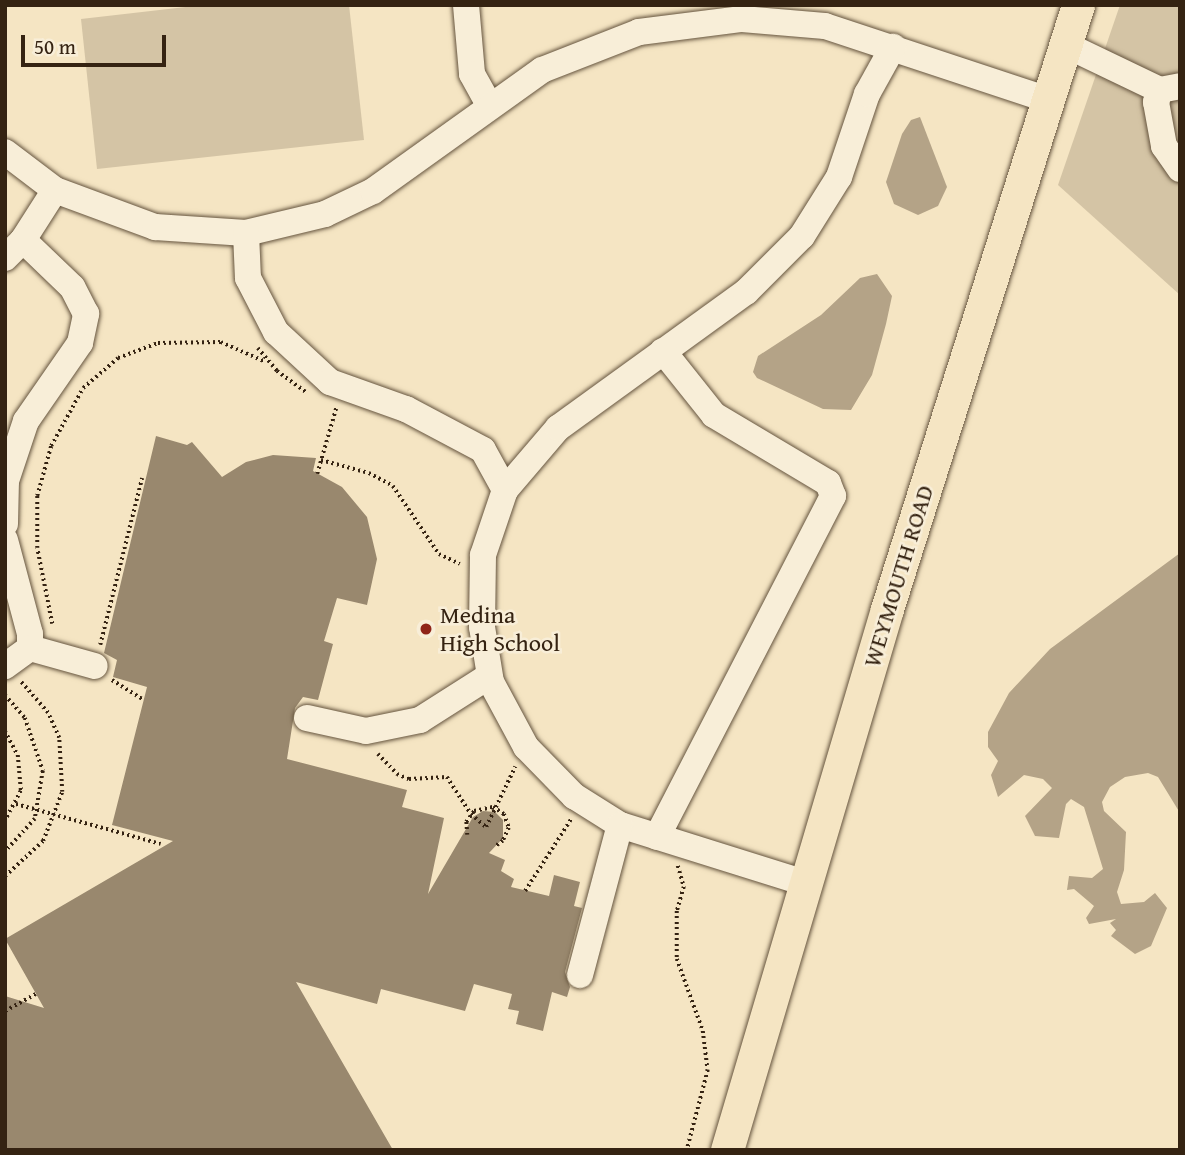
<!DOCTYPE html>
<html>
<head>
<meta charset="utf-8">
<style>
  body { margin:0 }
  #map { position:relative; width:1185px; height:1155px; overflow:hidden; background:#f5e5c3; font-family:"Gentium Book Plus",serif }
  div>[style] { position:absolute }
  .green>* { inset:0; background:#d4c4a5 }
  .water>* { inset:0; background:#b4a387 }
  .building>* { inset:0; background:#99886e }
  .path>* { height:3.5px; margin-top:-1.75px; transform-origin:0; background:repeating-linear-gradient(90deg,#352312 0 2px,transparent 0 5.5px) }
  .roads { filter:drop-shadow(0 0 2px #65543e) drop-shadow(0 0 2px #65543e) }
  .minor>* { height:26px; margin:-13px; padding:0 13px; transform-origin:13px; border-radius:13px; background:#f8eed8 }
  .major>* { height:33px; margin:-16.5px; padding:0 16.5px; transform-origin:16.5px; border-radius:16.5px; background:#f5e5c3 }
  .dots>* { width:19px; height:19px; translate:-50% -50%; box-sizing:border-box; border:4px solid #f8eed8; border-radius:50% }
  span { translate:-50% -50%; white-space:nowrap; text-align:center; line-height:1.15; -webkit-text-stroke:5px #f8eed8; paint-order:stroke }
  .street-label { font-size:24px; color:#352312 }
  .poi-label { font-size:24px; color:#352312 }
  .left { translate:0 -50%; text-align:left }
  .frame { position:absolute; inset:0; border:7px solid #352312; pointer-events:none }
  .scale { position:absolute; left:21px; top:35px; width:145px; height:32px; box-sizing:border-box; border:4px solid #352312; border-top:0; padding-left:9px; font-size:21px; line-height:24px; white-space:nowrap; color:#352312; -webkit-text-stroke:5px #f8eed8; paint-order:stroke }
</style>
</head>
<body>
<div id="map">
  <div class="green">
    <div style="clip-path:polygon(203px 5px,349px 5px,364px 140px,97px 169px,81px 19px)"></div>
    <div style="clip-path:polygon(1120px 5px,1180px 5px,1180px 295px,1058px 185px)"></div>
  </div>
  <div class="water">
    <div style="clip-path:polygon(920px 117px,947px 187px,938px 206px,918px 215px,894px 204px,886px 182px,902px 134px,911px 120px)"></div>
    <div style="clip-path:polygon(877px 274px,892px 296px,886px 324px,872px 375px,851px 410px,823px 409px,757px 378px,753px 372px,758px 356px,821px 315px,860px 278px)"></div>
    <div style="clip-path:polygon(1180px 553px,1180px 813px,1158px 777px,1148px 773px,1125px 777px,1110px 787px,1102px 802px,1104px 811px,1126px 832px,1124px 870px,1117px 892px,1121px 904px,1144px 902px,1155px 893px,1167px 908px,1151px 946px,1135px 954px,1111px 936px,1116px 930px,1110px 923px,1116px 919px,1089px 924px,1086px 918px,1094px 906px,1074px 889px,1067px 890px,1069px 876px,1092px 878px,1103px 869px,1084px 807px,1071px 799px,1066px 804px,1059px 838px,1035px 836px,1025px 816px,1052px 788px,1043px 779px,1024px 775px,998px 797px,991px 775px,998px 761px,988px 747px,988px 732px,1009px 693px,1050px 649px)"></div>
  </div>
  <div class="building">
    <div style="clip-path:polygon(156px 436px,187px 445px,192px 442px,222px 477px,246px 462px,273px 455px,316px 458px,313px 471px,342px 487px,367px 517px,377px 559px,367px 605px,337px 598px,324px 641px,333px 644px,318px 700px,303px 697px,295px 708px,287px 759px,407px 790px,402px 807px,444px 818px,428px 894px,473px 817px,483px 811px,495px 812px,503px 820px,503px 838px,489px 853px,505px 860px,501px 871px,514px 879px,511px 887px,549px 896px,554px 875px,580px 882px,574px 906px,582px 908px,565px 972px,570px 987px,567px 997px,552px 992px,543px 1031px,516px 1024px,519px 1011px,508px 1009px,512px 994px,474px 984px,465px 1011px,381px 989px,377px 1004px,296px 982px,393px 1150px,5px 1150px,5px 996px,44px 1008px,5px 939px,173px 841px,112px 825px,147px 687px,113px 677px,117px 660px,104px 653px)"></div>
  </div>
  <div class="path">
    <div style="left:258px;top:348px;width:30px;rotate:50deg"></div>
    <div style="left:277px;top:371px;width:36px;rotate:36deg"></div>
    <div style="left:321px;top:460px;width:50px;rotate:15.2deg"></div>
    <div style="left:369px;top:473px;width:27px;rotate:28deg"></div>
    <div style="left:393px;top:486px;width:82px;rotate:55.9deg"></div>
    <div style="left:439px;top:554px;width:23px;rotate:25deg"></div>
    <div style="left:317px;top:474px;width:69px;rotate:-73.9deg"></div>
    <div style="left:52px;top:624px;width:77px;rotate:-101.2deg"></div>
    <div style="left:37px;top:548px;width:52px;rotate:-90deg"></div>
    <div style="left:37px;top:496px;width:52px;rotate:-74.4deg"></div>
    <div style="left:51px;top:446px;width:66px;rotate:-61.1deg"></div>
    <div style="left:83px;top:388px;width:46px;rotate:-40.6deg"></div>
    <div style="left:118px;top:358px;width:43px;rotate:-20.6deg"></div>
    <div style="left:158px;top:343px;width:63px;rotate:-0.9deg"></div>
    <div style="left:221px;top:342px;width:49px;rotate:24deg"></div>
    <div style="left:100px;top:645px;width:172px;rotate:-75.9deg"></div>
    <div style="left:112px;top:680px;width:38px;rotate:32deg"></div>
    <div style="left:5px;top:695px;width:30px;rotate:49deg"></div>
    <div style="left:25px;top:718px;width:56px;rotate:71.2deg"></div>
    <div style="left:43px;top:771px;width:49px;rotate:99.5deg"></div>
    <div style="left:35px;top:819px;width:45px;rotate:132.3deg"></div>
    <div style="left:5px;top:731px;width:27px;rotate:62deg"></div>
    <div style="left:18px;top:755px;width:36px;rotate:85deg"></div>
    <div style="left:21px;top:791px;width:34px;rotate:118deg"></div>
    <div style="left:378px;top:754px;width:28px;rotate:46deg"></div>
    <div style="left:397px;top:774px;width:13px;rotate:23deg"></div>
    <div style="left:409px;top:779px;width:38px;rotate:-3deg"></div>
    <div style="left:447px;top:777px;width:44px;rotate:57deg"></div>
    <div style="left:471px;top:814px;width:20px;rotate:41deg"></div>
    <div style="left:486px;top:827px;width:67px;rotate:-64.2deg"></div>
    <div style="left:16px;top:804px;width:150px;rotate:15.4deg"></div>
    <div style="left:467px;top:835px;width:13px;rotate:-94deg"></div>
    <div style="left:466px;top:822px;width:14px;rotate:-54deg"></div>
    <div style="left:474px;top:811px;width:19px;rotate:-12deg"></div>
    <div style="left:493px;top:807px;width:13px;rotate:32deg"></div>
    <div style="left:504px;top:814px;width:15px;rotate:70deg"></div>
    <div style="left:509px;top:828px;width:14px;rotate:115deg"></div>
    <div style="left:503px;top:841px;width:9px;rotate:144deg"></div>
    <div style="left:678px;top:866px;width:22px;rotate:74deg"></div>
    <div style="left:684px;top:887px;width:25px;rotate:106deg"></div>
    <div style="left:677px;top:911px;width:48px;rotate:90deg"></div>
    <div style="left:677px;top:959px;width:77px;rotate:70.1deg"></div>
    <div style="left:703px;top:1031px;width:39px;rotate:83deg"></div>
    <div style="left:708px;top:1070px;width:83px;rotate:104.7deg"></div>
    <div style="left:5px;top:876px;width:52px;rotate:-42.6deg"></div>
    <div style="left:43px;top:841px;width:53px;rotate:-68.8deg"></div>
    <div style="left:62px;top:792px;width:54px;rotate:-93.2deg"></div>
    <div style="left:59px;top:738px;width:27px;rotate:-114deg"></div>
    <div style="left:48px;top:713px;width:43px;rotate:-131.2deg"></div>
    <div style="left:525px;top:891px;width:85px;rotate:-57.4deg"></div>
    <div style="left:5px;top:988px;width:11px;rotate:90deg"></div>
    <div style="left:5px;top:1011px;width:35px;rotate:-29deg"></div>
  </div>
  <div class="roads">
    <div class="minor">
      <div style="left:466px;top:5px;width:69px;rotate:85deg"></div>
      <div style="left:472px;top:74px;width:35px;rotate:61deg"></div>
      <div style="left:1066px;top:45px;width:104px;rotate:25.6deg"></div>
      <div style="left:1160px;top:90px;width:20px;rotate:-11deg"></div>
      <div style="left:1160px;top:90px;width:13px;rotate:108deg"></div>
      <div style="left:1156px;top:102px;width:45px;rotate:79.7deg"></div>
      <div style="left:1164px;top:146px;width:28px;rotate:55deg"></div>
      <div style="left:5px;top:152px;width:63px;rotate:37.2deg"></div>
      <div style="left:55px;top:190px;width:107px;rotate:20.3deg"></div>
      <div style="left:155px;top:227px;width:91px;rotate:3.8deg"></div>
      <div style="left:246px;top:233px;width:81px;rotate:-13.5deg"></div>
      <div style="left:325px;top:214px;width:53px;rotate:-25.6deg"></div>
      <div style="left:373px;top:191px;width:208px;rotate:-35.6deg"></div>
      <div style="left:542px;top:70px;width:104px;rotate:-21.4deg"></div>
      <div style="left:639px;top:32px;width:104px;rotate:-7.2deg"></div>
      <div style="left:742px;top:19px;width:83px;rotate:4.8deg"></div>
      <div style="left:825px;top:26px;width:236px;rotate:18.3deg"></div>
      <div style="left:246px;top:233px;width:45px;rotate:87.5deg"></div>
      <div style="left:248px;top:278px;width:61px;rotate:62.6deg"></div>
      <div style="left:276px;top:332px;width:74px;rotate:42.8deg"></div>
      <div style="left:330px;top:382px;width:81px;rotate:19.6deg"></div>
      <div style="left:406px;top:409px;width:87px;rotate:28deg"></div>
      <div style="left:483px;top:450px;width:46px;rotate:61.2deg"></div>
      <div style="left:505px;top:490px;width:82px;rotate:-49.5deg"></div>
      <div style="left:558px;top:428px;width:232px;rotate:-35.9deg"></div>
      <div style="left:746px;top:292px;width:79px;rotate:-45deg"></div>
      <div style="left:802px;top:236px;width:70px;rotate:-57.9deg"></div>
      <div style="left:839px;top:177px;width:88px;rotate:-71.4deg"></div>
      <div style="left:867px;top:94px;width:54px;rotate:-61deg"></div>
      <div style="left:5px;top:258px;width:25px;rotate:-45deg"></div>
      <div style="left:23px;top:240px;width:59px;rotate:-57.4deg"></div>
      <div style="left:505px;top:490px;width:69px;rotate:108.7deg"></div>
      <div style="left:483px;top:555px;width:72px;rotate:90.8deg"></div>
      <div style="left:482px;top:627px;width:56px;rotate:80.7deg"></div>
      <div style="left:491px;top:682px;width:74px;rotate:61.7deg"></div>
      <div style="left:526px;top:747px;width:69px;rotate:45.6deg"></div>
      <div style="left:574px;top:796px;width:54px;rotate:32.2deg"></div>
      <div style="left:620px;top:825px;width:197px;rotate:17.4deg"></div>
      <div style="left:5px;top:524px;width:43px;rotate:-88.7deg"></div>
      <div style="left:6px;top:481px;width:63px;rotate:-71.6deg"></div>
      <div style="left:26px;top:421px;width:95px;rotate:-55.3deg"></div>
      <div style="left:80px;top:343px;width:30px;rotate:-78deg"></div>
      <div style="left:86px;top:314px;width:30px;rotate:-117deg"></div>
      <div style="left:72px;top:287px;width:68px;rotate:-136.2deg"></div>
      <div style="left:5px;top:540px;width:97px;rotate:75.1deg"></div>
      <div style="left:30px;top:634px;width:14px;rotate:90deg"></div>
      <div style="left:30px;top:648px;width:31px;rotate:144deg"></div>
      <div style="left:30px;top:648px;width:67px;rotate:15.5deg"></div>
      <div style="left:307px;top:718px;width:60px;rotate:12.4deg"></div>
      <div style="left:366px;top:731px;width:55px;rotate:-11.5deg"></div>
      <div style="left:420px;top:720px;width:82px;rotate:-32.5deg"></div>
      <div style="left:657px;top:837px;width:384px;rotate:-62.7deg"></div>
      <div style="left:833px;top:496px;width:14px;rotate:-111deg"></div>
      <div style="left:828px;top:483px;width:133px;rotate:-149.2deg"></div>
      <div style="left:714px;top:415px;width:82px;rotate:-128.6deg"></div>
      <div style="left:580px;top:975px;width:155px;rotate:-75.1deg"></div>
    </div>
    <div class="major">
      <div style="left:727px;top:1150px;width:564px;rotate:-73.52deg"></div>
      <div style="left:887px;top:609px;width:633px;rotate:-72.45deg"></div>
    </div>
  </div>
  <div class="dots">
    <div style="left:426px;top:629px;background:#8f2418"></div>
  </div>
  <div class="street-label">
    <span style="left:898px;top:576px;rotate:-73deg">WEYMOUTH ROAD</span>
  </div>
  <div class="poi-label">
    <span class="left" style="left:440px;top:629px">Medina<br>High School</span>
  </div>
  <div class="frame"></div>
  <div class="scale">50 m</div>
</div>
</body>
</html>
